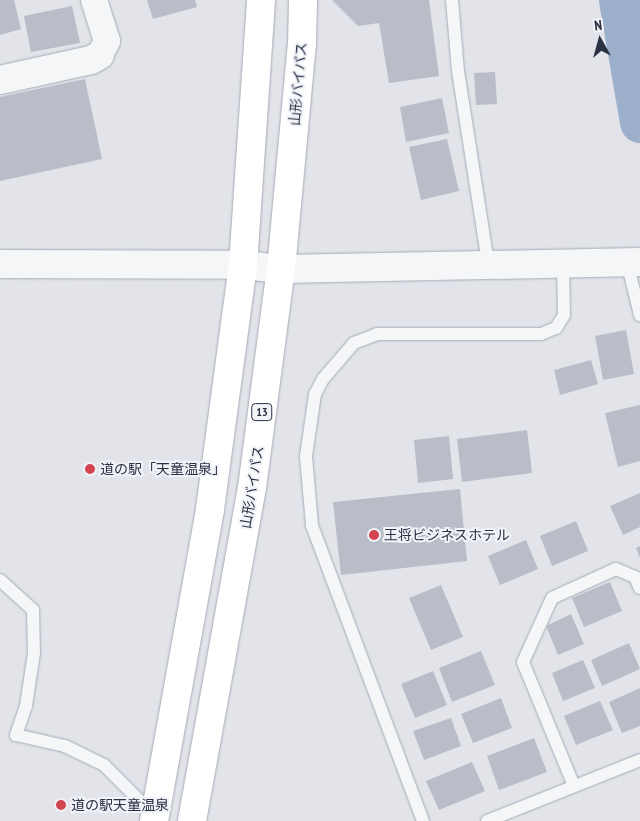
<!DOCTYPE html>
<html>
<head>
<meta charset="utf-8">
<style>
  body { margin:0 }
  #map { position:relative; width:640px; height:821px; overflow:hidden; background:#e2e4ea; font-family:"PT Sans Narrow","Noto Sans JP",sans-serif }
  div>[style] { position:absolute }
  .river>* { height:41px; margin:-20.5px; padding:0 20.5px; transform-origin:20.5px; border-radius:20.5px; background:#9cafcb }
  .building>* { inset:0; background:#b9bdc8 }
  .roads { filter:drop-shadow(0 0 1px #a7abb5) drop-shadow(0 0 1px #a7abb5) }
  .service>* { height:12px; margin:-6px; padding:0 6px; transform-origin:6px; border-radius:6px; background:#f4f6f8 }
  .minor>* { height:26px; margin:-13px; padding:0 13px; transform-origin:13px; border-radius:13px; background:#f4f6f8 }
  .tertiary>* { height:28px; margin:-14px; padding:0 14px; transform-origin:14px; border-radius:14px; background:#f4f6f8 }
  .trunk>* { height:28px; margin:-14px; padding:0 14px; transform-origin:14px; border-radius:14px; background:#fff }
  .dots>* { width:14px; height:14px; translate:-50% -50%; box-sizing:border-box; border:2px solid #f1f3f8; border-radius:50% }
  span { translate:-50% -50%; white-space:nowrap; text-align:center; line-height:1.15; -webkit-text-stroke:4px #f1f3f8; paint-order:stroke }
  .shield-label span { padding:1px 4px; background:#f1f3f8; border:1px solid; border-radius:4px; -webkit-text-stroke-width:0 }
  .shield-label { font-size:12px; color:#293143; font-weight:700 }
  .street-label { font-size:14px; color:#293143 }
  .poi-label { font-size:14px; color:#293143 }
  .left { translate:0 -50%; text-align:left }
  .north { position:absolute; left:575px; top:15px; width:50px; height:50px; -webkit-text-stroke:4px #f1f3f8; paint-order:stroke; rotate:353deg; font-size:14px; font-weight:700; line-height:20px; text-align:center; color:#293143 }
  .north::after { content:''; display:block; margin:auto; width:18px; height:22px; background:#293143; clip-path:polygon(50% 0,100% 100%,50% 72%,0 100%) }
</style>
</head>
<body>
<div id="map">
  <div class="river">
    <div style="left:619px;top:0;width:124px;rotate:80.2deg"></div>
  </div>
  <div class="building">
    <div style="clip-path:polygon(0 0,14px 0,21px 29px,0 35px)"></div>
    <div style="clip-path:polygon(147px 0,195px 0,197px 7px,153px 19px)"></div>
    <div style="clip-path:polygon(332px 0,429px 0,439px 76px,389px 83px,379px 23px,358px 26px)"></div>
    <div style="clip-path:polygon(72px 6px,80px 43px,31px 52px,24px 16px)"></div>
    <div style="clip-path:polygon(495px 72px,497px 104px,476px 105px,474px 73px)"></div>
    <div style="clip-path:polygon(85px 79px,102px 159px,0 181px,0 97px)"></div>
    <div style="clip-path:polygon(442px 98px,449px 133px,406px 142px,400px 107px)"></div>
    <div style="clip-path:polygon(447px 139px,459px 191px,421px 200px,409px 147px)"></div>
    <div style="clip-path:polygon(626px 330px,634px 374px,603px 380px,595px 336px)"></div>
    <div style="clip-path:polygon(591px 360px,598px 384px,560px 395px,554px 370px)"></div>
    <div style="clip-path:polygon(640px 405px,640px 461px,618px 467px,605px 413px)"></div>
    <div style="clip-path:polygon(527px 430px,532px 473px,462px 482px,457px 439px)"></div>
    <div style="clip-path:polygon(449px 436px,453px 479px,418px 483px,414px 440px)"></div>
    <div style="clip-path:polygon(460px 489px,467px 561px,341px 575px,333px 502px)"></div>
    <div style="clip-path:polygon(640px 493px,640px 527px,623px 535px,610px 506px)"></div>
    <div style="clip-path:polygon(576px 521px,588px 551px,552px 566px,540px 536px)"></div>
    <div style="clip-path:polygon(526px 540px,538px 569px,500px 585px,488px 556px)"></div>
    <div style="clip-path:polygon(640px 546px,640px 558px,636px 548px)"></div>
    <div style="clip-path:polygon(610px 582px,622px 611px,584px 627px,572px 598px)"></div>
    <div style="clip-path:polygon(441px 585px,463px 637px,431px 650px,409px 598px)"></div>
    <div style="clip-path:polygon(571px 614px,584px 644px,558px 655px,546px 626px)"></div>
    <div style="clip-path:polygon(629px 643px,640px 669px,602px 686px,591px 660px)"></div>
    <div style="clip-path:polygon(481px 651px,495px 685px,452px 702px,439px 668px)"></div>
    <div style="clip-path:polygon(583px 660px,595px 688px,563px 701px,552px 673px)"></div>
    <div style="clip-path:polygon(433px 671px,447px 705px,415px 718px,401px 684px)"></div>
    <div style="clip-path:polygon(640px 688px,640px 726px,622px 733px,609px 702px)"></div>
    <div style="clip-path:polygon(501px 698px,512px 728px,473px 743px,461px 714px)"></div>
    <div style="clip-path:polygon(600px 701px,613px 730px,576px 745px,564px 716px)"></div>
    <div style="clip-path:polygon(451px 718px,461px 746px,424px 760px,413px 731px)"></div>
    <div style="clip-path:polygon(534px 738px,547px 772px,499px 790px,487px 756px)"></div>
    <div style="clip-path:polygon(472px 762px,485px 791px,439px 810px,426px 781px)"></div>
  </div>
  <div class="roads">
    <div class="service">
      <div style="left:452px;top:0;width:71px;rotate:85.2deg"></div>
      <div style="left:458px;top:71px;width:194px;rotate:81.1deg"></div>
      <div style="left:627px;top:262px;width:55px;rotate:76.2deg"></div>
      <div style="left:0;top:580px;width:45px;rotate:42.3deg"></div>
      <div style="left:33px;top:610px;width:43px;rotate:88.7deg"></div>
      <div style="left:34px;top:653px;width:54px;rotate:98.6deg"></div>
      <div style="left:26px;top:706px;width:31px;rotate:109deg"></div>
      <div style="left:16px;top:735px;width:50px;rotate:12.7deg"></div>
      <div style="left:65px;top:746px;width:43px;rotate:26deg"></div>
      <div style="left:104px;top:765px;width:72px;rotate:45deg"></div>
      <div style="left:574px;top:786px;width:134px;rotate:-112.4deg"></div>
      <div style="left:523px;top:662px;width:70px;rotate:-65.6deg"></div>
      <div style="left:552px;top:598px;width:70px;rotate:-24.4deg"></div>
      <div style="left:616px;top:569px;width:21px;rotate:23deg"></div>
      <div style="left:635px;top:577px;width:12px;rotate:66deg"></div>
      <div style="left:423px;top:821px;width:316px;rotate:-110.6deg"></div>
      <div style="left:312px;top:525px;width:69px;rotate:-95deg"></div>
      <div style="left:306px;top:456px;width:63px;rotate:-81.7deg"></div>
      <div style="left:315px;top:394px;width:17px;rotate:-62deg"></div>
      <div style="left:323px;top:379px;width:48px;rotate:-49.3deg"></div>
      <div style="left:354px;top:343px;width:25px;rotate:-21deg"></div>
      <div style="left:377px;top:334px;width:164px"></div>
      <div style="left:541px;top:334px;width:16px;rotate:-22deg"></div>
      <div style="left:556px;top:328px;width:15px;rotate:-58deg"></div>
      <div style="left:564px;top:315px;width:53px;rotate:-91.1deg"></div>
      <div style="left:487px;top:821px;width:165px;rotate:-21.7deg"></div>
    </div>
    <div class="minor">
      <div style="left:94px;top:0;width:43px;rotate:72.4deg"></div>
      <div style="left:107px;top:41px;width:16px;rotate:117deg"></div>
    </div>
    <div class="tertiary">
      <div style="left:0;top:80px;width:93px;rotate:-12.4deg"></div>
      <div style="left:91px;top:60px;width:10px;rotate:-29deg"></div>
      <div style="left:0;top:264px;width:243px;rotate:0.2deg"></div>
      <div style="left:243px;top:265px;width:38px;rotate:6deg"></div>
      <div style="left:281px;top:269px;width:359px;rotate:-1.1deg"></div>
    </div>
    <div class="trunk">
      <div style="left:154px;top:821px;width:317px;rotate:-79.8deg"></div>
      <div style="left:210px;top:509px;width:246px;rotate:-82.3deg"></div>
      <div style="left:243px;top:265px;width:266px;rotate:-86.1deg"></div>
      <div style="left:192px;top:821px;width:338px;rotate:-79.8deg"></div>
      <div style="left:252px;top:488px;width:221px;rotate:-82.5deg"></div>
      <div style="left:281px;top:269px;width:226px;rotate:-84.7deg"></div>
      <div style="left:302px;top:44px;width:44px;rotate:-88.7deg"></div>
    </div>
  </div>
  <div class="dots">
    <div style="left:90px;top:469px;background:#d2444f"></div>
    <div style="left:374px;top:535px;background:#d2444f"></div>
    <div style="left:61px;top:805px;background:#d2444f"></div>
  </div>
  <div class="shield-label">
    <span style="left:262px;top:412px">13</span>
  </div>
  <div class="street-label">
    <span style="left:298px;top:84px;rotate:-85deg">山形バイパス</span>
    <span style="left:252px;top:487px;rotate:-81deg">山形バイパス</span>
  </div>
  <div class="poi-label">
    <span class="left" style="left:100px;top:469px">道の駅「天童温泉」</span>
    <span class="left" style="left:384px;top:535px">王将ビジネスホテル</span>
    <span class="left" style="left:71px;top:805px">道の駅天童温泉</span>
  </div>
  <div class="north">N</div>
</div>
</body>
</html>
